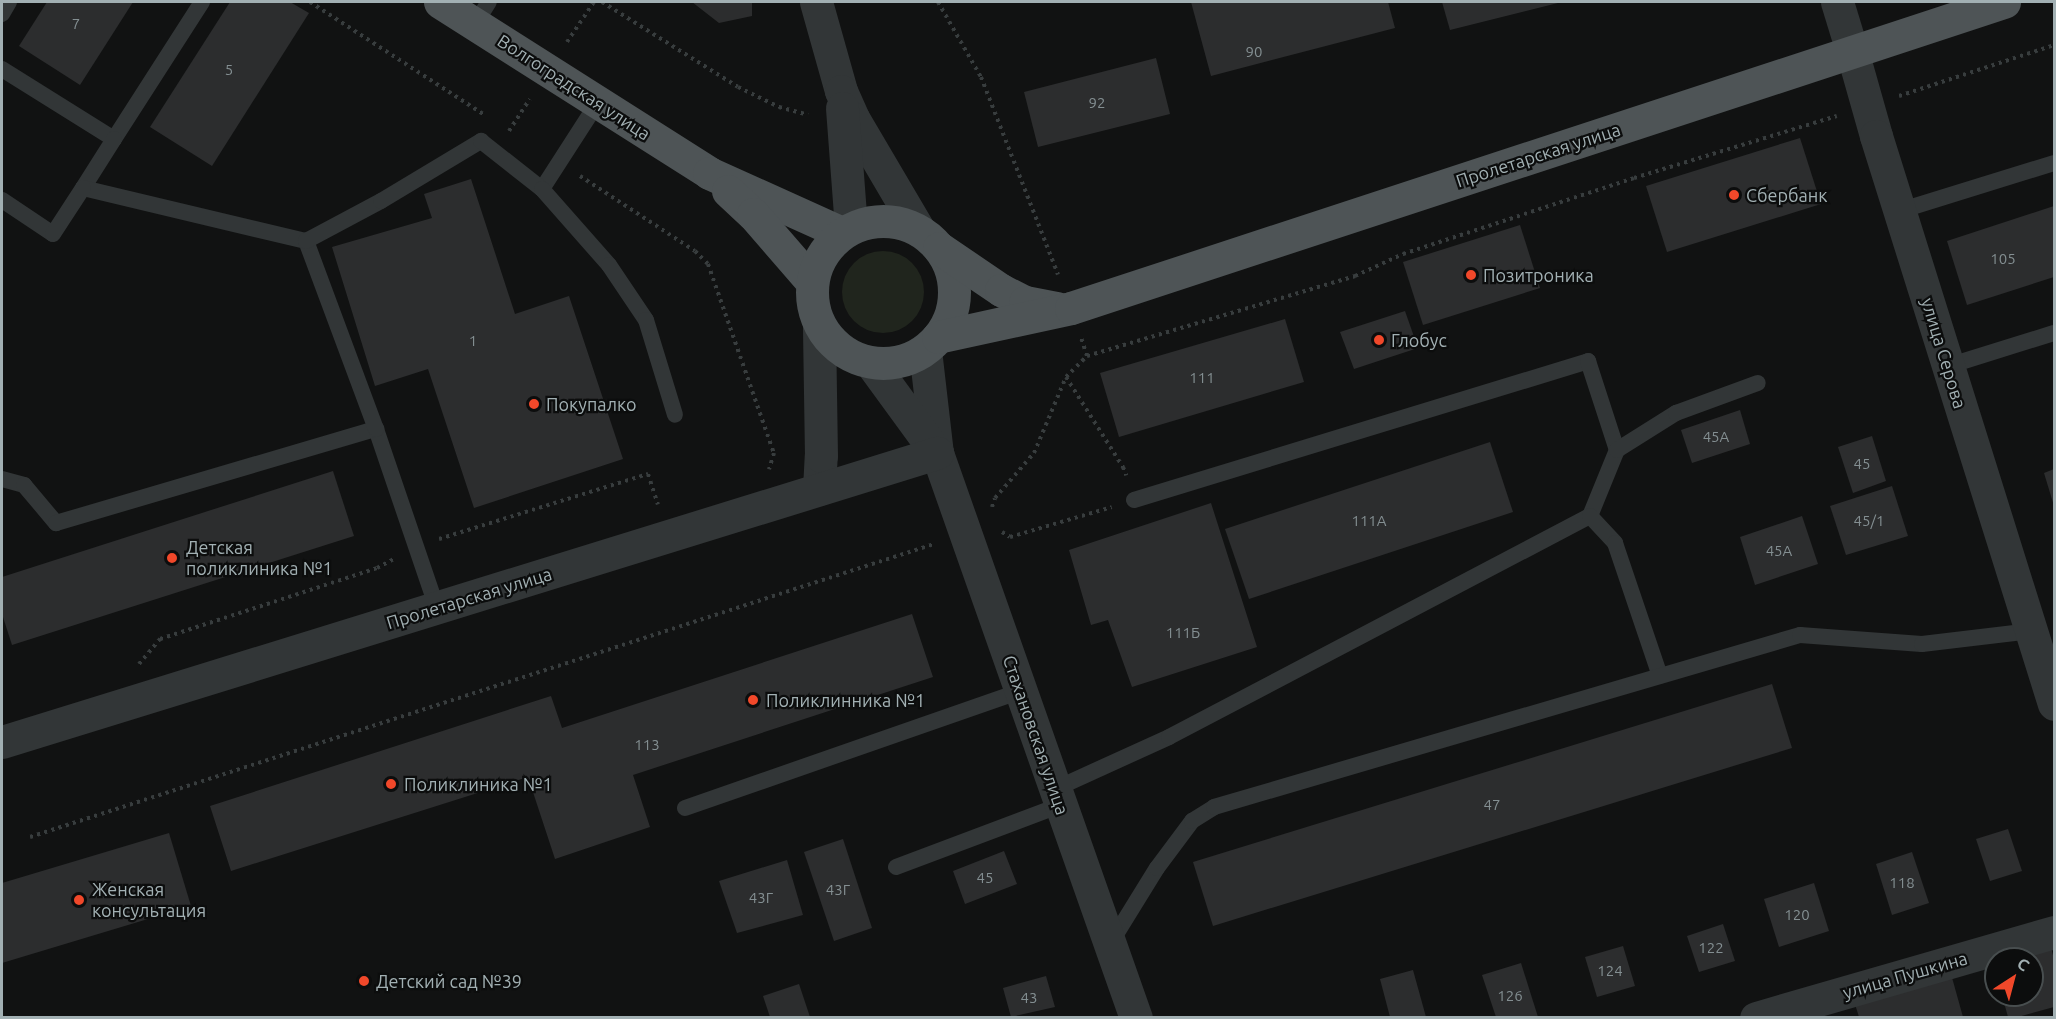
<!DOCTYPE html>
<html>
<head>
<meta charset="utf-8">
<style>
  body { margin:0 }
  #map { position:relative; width:2056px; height:1019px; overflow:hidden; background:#111212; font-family:Ubuntu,sans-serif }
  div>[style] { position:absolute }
  .green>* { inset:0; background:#20251d }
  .round { border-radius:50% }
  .building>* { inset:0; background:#2c2d2e }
  .path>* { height:4px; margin-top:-2px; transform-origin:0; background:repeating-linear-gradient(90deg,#383d3e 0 3px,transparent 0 7.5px) }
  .service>* { height:16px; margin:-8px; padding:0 8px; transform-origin:8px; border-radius:8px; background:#323637 }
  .minor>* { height:33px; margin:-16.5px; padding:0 16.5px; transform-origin:16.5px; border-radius:16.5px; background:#323637 }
  .tertiary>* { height:33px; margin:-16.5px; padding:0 16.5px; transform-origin:16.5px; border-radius:16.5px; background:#323637 }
  .primary>* { height:33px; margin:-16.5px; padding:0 16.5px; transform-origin:16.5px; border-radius:16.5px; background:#4e5456 }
  .primary>.ring { margin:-16.5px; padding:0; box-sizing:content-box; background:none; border:33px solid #4e5456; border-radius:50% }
  .dots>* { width:16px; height:16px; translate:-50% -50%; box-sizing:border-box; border:3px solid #0c0d0d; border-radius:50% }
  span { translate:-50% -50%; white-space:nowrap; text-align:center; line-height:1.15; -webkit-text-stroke:4.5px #0c0d0d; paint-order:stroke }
  .number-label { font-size:15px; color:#848f92 }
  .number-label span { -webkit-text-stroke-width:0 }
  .street-label { font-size:18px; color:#a2b0b3 }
  .poi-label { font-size:18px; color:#a2b0b3 }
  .left { translate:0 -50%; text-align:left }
  .frame { position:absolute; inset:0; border:3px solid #a2b0b3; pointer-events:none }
  .north { position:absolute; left:1984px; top:947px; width:60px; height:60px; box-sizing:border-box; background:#0c0d0d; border:2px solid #484e4f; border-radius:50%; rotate:36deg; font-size:16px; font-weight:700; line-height:24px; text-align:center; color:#a2b0b3 }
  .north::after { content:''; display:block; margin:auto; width:21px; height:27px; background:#f1482a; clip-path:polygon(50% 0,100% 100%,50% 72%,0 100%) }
</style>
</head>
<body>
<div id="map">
  <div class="green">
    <div class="round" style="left:842px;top:251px;width:82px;height:82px"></div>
  </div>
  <div class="building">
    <div style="clip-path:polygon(47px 2px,133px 2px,80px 85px,19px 46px)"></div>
    <div style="clip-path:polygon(230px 2px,290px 2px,309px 13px,212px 166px,150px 127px)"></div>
    <div style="clip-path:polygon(692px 2px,752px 2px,752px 16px,719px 23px)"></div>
    <div style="clip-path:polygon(1191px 2px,1388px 2px,1395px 28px,1211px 76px)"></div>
    <div style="clip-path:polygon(1442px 2px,1562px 2px,1450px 30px)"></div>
    <div style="clip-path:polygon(1156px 58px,1170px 114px,1038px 147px,1024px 92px)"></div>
    <div style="clip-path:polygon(1800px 138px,1821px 204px,1667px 252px,1646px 186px)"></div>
    <div style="clip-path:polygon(471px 179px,515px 314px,569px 296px,623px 459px,474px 508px,428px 369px,375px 386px,332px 247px,432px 218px,424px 194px)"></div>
    <div style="clip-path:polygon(2054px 206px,2054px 277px,1967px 305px,1947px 241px)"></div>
    <div style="clip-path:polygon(1520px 225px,1540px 288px,1423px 325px,1403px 262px)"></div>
    <div style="clip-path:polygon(1405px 311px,1418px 348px,1354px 369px,1340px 332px)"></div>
    <div style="clip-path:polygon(1285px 319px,1304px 382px,1119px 437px,1100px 373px)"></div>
    <div style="clip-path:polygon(1740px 410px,1750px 444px,1692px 463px,1681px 430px)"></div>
    <div style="clip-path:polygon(1872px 436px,1886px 481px,1853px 493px,1838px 447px)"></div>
    <div style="clip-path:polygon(1490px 442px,1513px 512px,1249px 599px,1225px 529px)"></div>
    <div style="clip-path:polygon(2054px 469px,2054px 506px,2044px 473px)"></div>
    <div style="clip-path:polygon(333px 471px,354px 536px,12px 645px,2px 614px,2px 577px)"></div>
    <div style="clip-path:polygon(1892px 486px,1908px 536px,1846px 555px,1830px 506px)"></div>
    <div style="clip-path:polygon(1211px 503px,1257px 647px,1132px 687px,1108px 620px,1091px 625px,1069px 550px)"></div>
    <div style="clip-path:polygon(1802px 516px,1818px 564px,1755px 585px,1740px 537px)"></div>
    <div style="clip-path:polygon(912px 614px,933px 677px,633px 775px,650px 827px,555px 859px,528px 777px,231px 871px,210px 806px,551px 696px,562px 728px)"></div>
    <div style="clip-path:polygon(1772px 684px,1792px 748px,1213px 926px,1193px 862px)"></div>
    <div style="clip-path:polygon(2008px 829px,2022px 871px,1990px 881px,1976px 839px)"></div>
    <div style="clip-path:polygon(169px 833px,191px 906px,2px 963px,2px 883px)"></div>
    <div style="clip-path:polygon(843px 839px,872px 928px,834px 941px,804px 852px)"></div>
    <div style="clip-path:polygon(1004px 851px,1017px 884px,965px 904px,953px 871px)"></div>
    <div style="clip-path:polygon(1912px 852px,1929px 903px,1892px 915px,1876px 864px)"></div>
    <div style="clip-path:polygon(787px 860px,803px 915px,737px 933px,719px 881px)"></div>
    <div style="clip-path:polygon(1814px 883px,1829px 931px,1779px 947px,1764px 899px)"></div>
    <div style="clip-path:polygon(1723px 924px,1735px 961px,1699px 972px,1687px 936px)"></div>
    <div style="clip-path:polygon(2050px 944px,2054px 959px,2054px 1007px,2018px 1017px,2008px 1017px,2002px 995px,2032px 995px,2032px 959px,2000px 959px)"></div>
    <div style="clip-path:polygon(1623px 946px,1635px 986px,1597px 997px,1585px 957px)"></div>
    <div style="clip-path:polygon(1521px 963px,1538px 1017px,1496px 1017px,1482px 975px)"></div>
    <div style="clip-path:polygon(1413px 970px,1426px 1017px,1390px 1017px,1380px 979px)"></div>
    <div style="clip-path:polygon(1951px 974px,1963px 1017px,1859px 1017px,1854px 1001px)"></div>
    <div style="clip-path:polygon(1046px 976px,1055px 1007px,1011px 1017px,1003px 988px)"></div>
    <div style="clip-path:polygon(799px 984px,810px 1017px,770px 1017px,763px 996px)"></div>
  </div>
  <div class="path">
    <div style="left:310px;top:2px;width:208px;rotate:32.9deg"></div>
    <div style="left:602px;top:2px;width:160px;rotate:32deg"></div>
    <div style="left:738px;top:87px;width:46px;rotate:26deg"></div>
    <div style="left:779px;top:107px;width:30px;rotate:15deg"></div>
    <div style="left:938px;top:2px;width:86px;rotate:60.2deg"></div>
    <div style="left:981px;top:77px;width:212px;rotate:68.7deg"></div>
    <div style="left:567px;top:42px;width:48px;rotate:-56deg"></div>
    <div style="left:1899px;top:96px;width:163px;rotate:-18.2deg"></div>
    <div style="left:509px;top:131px;width:38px;rotate:-57deg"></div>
    <div style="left:580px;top:176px;width:137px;rotate:33.1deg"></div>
    <div style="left:695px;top:251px;width:18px;rotate:45deg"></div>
    <div style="left:708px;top:264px;width:200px;rotate:70.8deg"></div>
    <div style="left:774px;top:453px;width:17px;rotate:107deg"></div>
    <div style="left:1087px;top:356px;width:280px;rotate:-16.6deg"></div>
    <div style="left:1355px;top:276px;width:53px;rotate:-24.6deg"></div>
    <div style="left:1403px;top:254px;width:243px;rotate:-18.2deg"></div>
    <div style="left:1634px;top:178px;width:212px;rotate:-17deg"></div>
    <div style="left:1066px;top:377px;width:107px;rotate:57.7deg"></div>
    <div style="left:1123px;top:467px;width:9px;rotate:69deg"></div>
    <div style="left:992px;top:507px;width:9px;rotate:-72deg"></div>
    <div style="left:995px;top:498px;width:60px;rotate:-49.1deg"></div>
    <div style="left:1034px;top:453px;width:82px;rotate:-67.2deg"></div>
    <div style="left:1066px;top:377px;width:30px;rotate:-45deg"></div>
    <div style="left:1087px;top:356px;width:19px;rotate:-108deg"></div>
    <div style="left:1002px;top:532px;width:9px;rotate:32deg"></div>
    <div style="left:1010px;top:537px;width:106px;rotate:-16.4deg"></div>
    <div style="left:439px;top:539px;width:219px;rotate:-17.3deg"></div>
    <div style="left:648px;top:474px;width:32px;rotate:72deg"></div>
    <div style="left:139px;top:664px;width:33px;rotate:-50deg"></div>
    <div style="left:160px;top:639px;width:228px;rotate:-18.1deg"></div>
    <div style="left:377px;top:568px;width:19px;rotate:-28deg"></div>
    <div style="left:30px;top:837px;width:950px;rotate:-17.96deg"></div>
  </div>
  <div class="service">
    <div style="left:2px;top:14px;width:14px;rotate:-60deg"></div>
    <div style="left:475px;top:24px;width:26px;rotate:-58deg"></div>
    <div style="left:2px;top:69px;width:132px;rotate:32deg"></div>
    <div style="left:114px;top:139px;width:163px;rotate:-57.3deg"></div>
    <div style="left:114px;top:139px;width:58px;rotate:122.3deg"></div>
    <div style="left:83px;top:188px;width:229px;rotate:13.4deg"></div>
    <div style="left:542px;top:189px;width:103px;rotate:-57.2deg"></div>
    <div style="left:2px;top:200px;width:61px;rotate:33.7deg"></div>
    <div style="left:53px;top:234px;width:55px;rotate:-56.9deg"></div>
    <div style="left:1899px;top:211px;width:162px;rotate:-17.2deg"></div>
    <div style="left:1948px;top:366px;width:111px;rotate:-17.3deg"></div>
    <div style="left:376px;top:429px;width:189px;rotate:71.2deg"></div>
    <div style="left:2px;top:479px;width:23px;rotate:15deg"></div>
    <div style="left:24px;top:485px;width:50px;rotate:49.9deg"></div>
    <div style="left:56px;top:523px;width:334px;rotate:-16.4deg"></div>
    <div style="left:376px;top:429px;width:201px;rotate:-110.4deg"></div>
    <div style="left:306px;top:241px;width:85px;rotate:-28.1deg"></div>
    <div style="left:381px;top:201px;width:117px;rotate:-31deg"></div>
    <div style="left:481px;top:141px;width:78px;rotate:38.2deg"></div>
    <div style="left:542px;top:189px;width:101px;rotate:48.6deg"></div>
    <div style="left:609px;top:265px;width:66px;rotate:56.1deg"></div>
    <div style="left:646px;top:320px;width:99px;rotate:73deg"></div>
    <div style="left:1134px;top:500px;width:475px;rotate:-17deg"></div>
    <div style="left:1588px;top:361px;width:94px;rotate:72deg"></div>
    <div style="left:1590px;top:516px;width:71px;rotate:-67.8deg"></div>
    <div style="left:1617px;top:450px;width:70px;rotate:-32.1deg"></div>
    <div style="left:1676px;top:413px;width:87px;rotate:-20.1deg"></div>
    <div style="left:1055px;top:789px;width:125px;rotate:-24.5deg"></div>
    <div style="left:1169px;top:737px;width:475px;rotate:-27.7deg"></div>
    <div style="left:1590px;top:516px;width:37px;rotate:47deg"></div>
    <div style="left:1615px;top:543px;width:140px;rotate:71.3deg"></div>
    <div style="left:685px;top:808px;width:356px;rotate:-19.2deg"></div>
    <div style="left:896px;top:867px;width:176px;rotate:-20.6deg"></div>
    <div style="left:1110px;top:944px;width:89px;rotate:-58.3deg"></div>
    <div style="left:1157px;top:868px;width:59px;rotate:-53.3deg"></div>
    <div style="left:1192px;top:821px;width:26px;rotate:-32deg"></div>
    <div style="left:1214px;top:807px;width:611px;rotate:-16.36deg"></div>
    <div style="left:1800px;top:635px;width:122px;rotate:4.2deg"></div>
    <div style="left:1922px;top:644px;width:110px;rotate:-6.8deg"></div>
  </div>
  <div class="minor">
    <div style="left:1852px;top:51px;width:88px;rotate:74.2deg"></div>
    <div style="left:1876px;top:136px;width:595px;rotate:72.6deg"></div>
    <div style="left:1756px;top:1018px;width:310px;rotate:-16.1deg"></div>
  </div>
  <div class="tertiary">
    <div style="left:816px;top:2px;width:92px;rotate:74.3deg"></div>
    <div style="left:841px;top:91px;width:30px;rotate:66deg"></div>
    <div style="left:853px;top:118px;width:130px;rotate:59.5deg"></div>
    <div style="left:1837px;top:2px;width:51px;rotate:73deg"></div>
    <div style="left:842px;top:108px;width:119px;rotate:85.7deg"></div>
    <div style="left:925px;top:350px;width:104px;rotate:83.4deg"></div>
    <div style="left:937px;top:453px;width:599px;rotate:70.6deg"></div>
    <div style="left:871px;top:363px;width:110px;rotate:53.9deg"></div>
    <div style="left:819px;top:489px;width:33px;rotate:-87deg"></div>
    <div style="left:821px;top:456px;width:131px;rotate:-90.9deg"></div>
    <div style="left:2px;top:742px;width:979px;rotate:-17.18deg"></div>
  </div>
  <div class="primary">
    <div style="left:440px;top:2px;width:319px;rotate:32.4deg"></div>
    <div style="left:709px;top:173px;width:146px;rotate:24.3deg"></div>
    <div style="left:728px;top:191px;width:34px;rotate:43deg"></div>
    <div style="left:753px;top:214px;width:89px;rotate:49.1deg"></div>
    <div class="ring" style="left:812px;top:221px;width:109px;height:109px"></div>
    <div style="left:939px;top:248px;width:75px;rotate:34.1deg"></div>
    <div style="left:1001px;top:290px;width:27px;rotate:27deg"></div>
    <div style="left:1025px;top:302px;width:33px;rotate:11deg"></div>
    <div style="left:938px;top:337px;width:136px;rotate:-12.3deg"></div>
    <div style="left:1071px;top:308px;width:982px;rotate:-18.16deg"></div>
  </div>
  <div class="dots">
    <div style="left:1734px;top:195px;background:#f1482a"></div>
    <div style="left:1471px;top:275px;background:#f1482a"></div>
    <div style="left:1379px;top:340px;background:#f1482a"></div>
    <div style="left:534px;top:404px;background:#f1482a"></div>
    <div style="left:172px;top:558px;background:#f1482a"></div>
    <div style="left:753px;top:700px;background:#f1482a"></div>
    <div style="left:391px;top:784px;background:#f1482a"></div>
    <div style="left:79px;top:900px;background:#f1482a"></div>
    <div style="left:364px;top:981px;background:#f1482a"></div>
  </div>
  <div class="number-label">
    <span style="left:76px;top:24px">7</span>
    <span style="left:1254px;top:52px">90</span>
    <span style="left:229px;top:70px">5</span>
    <span style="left:1097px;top:103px">92</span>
    <span style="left:2003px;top:259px">105</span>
    <span style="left:473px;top:341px">1</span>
    <span style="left:1202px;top:378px">111</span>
    <span style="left:1716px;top:437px">45А</span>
    <span style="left:1862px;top:464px">45</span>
    <span style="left:1369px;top:521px">111А</span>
    <span style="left:1869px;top:521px">45/1</span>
    <span style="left:1779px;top:551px">45А</span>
    <span style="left:1183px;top:633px">111Б</span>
    <span style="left:647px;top:745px">113</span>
    <span style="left:1492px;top:805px">47</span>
    <span style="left:985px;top:878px">45</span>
    <span style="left:1902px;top:883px">118</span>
    <span style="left:838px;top:890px">43Г</span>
    <span style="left:761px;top:898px">43Г</span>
    <span style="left:1797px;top:915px">120</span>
    <span style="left:1711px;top:948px">122</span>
    <span style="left:1610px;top:971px">124</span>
    <span style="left:1510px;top:996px">126</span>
    <span style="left:1029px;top:998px">43</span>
  </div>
  <div class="street-label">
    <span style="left:574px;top:87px;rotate:33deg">Волгоградская улица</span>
    <span style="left:1538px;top:155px;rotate:-18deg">Пролетарская улица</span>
    <span style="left:1944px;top:353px;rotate:73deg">улица Серова</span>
    <span style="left:469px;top:598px;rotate:-17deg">Пролетарская улица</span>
    <span style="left:1036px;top:735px;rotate:71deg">Стахановская улица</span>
    <span style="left:1905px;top:975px;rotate:-16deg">улица Пушкина</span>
  </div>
  <div class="poi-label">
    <span class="left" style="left:1746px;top:195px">Сбербанк</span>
    <span class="left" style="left:1483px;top:275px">Позитроника</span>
    <span class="left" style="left:1391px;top:340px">Глобус</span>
    <span class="left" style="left:546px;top:404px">Покупалко</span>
    <span class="left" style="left:186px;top:558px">Детская<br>поликлиника №1</span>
    <span class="left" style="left:766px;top:700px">Поликлинника №1</span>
    <span class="left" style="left:404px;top:784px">Поликлиника №1</span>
    <span class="left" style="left:92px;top:900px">Женская<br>консультация</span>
    <span class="left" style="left:376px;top:981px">Детский сад №39</span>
  </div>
  <div class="frame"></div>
  <div class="north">С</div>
</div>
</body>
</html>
